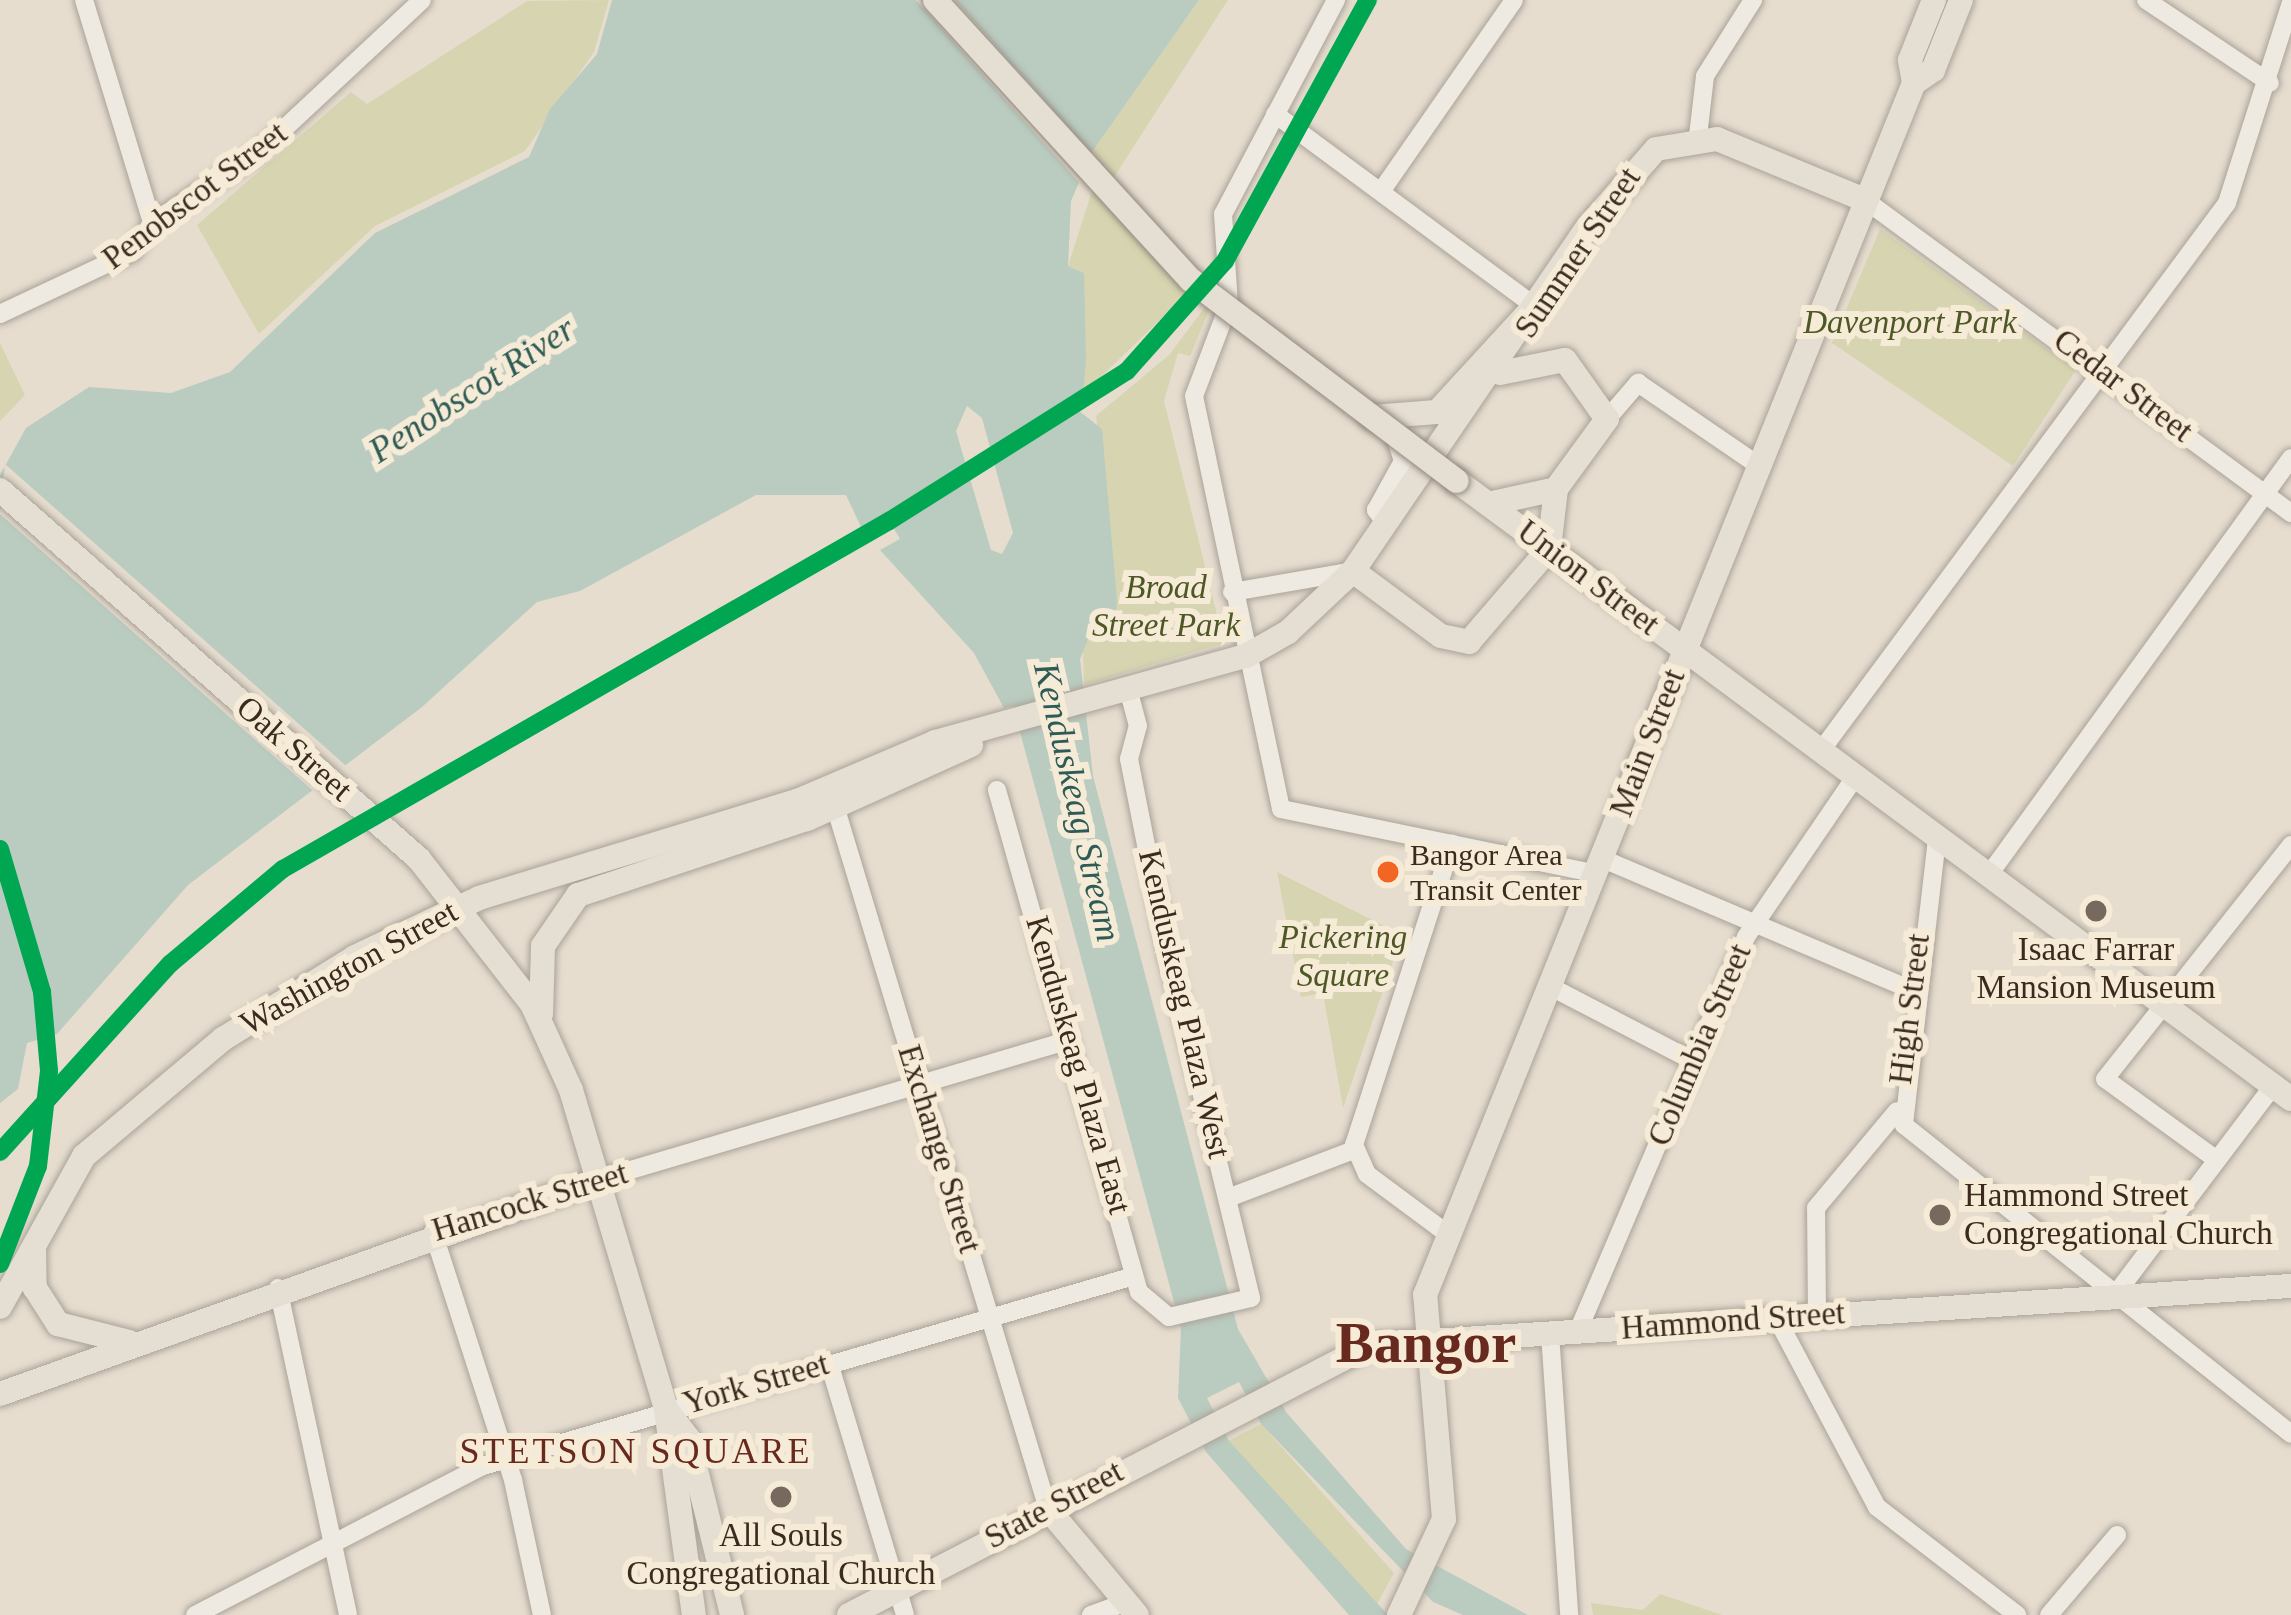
<!DOCTYPE html>
<html>
<head>
<meta charset="utf-8">
<style>
  body { margin:0 }
  #map { position:relative; width:2291px; height:1615px; overflow:hidden; background:#e6ddcf; font-family:"Times New Roman",serif }
  div>[style] { position:absolute }
  .green>* { inset:0; background:#d7d5b1 }
  .water>* { inset:0; background:#bacbc0 }
  .pier>* { inset:0; background:#e6ddcf }
  .roads { filter:drop-shadow(0 0 3px #aba398) drop-shadow(0 0 3px #aba398) }
  .minor>* { height:18px; margin:-9px; padding:0 9px; transform-origin:9px; border-radius:9px; background:#eee9e1 }
  .major>* { height:24px; margin:-12px; padding:0 12px; transform-origin:12px; border-radius:12px; background:#e5ded2 }
  .bridges { filter:drop-shadow(0 0 3px #91887f) drop-shadow(0 0 3px #91887f) }
  .major-bridge>* { height:24px; margin:-12px; padding:0 12px; transform-origin:12px; border-radius:12px; background:#e5ded2 }
  .rail-1>* { height:18px; margin:-9px; padding:0 9px; transform-origin:9px; border-radius:9px; background:#00a651 }
  .dots>* { width:33px; height:33px; translate:-50% -50%; box-sizing:border-box; border:6px solid #f6ebd6; border-radius:50% }
  span { translate:-50% -50%; white-space:nowrap; text-align:center; line-height:1.15; -webkit-text-stroke:12px #f6ebd6; paint-order:stroke }
  .bus-label { font-size:30px; color:#3b2b1f }
  .left { translate:0 -50%; text-align:left }
  .street-label { font-size:33px; color:#3b2b1f }
  .park-label { font-size:33px; color:#4e5726; font-style:italic }
  .poi-label { font-size:33px; color:#3b2b1f }
  .water-label { font-size:36px; color:#2e5b55; font-style:italic }
  .neighbourhood-label { font-size:36px; color:#68291e; letter-spacing:3px }
  .town-label { font-size:57px; color:#68291e; font-weight:700 }
</style>
</head>
<body>
<div id="map">
  <div class="green">
    <div style="clip-path:polygon(609px 0,594px 52px,525px 151px,375px 226px,259px 334px,197px 225px,351px 92px,367px 104px,527px 1px)"></div>
    <div style="clip-path:polygon(1199px 0,1228px 0,1100px 199px,1189px 292px,1083px 394px,1084px 273px,1068px 266px,1101px 163px,1092px 152px)"></div>
    <div style="clip-path:polygon(1880px 229px,2076px 370px,2013px 466px,1832px 343px)"></div>
    <div style="clip-path:polygon(1217px 291px,1190px 356px,1178px 353px,1164px 401px,1224px 643px,1084px 685px,1083px 646px,1117px 611px,1096px 416px,1169px 355px)"></div>
    <div style="clip-path:polygon(0 343px,25px 395px,0 421px)"></div>
    <div style="clip-path:polygon(1277px 872px,1402px 935px,1343px 1108px,1323px 993px,1301px 997px)"></div>
    <div style="clip-path:polygon(1261px 1424px,1394px 1573px,1376px 1606px,1228px 1441px)"></div>
    <div style="clip-path:polygon(1660px 1594px,1722px 1615px,1593px 1615px,1591px 1603px,1643px 1610px)"></div>
  </div>
  <div class="water">
    <div style="clip-path:polygon(evenodd,612px 0,1199px 0,1092px 152px,1071px 201px,1068px 266px,1084px 273px,1086px 359px,1083px 394px,1069px 403px,1102px 429px,1117px 600px,1116px 618px,1090px 635px,1080px 659px,1093px 776px,1238px 1329px,1286px 1412px,1406px 1549px,1528px 1615px,1463px 1615px,1433px 1602px,1261px 1424px,1239px 1382px,1207px 1398px,1229px 1441px,1388px 1615px,1349px 1615px,1206px 1452px,1178px 1398px,1181px 1328px,1013px 706px,1004px 708px,974px 653px,880px 550px,900px 539px,886px 515px,862px 529px,846px 495px,756px 495px,580px 591px,537px 602px,422px 707px,188px 885px,57px 1034px,27px 1043px,18px 1089px,0 1103px,0 475px,26px 428px,89px 387px,171px 393px,230px 372px,375px 233px,529px 157px,550px 109px,597px 54px,612px 0,967px 406px,982px 418px,1013px 533px,1002px 554px,991px 550px,956px 431px,967px 406px)"></div>
  </div>
  <div class="pier">
    <div style="clip-path:polygon(916px 0,955px 0,1095px 157px,1082px 186px)"></div>
    <div style="clip-path:polygon(5px 464px,352px 771px,320px 797px,0 514px)"></div>
  </div>
  <div class="roads">
    <div class="minor">
      <div style="left:84px;top:0;width:233px;rotate:73deg"></div>
      <div style="left:1336px;top:0;width:242px;rotate:117.8deg"></div>
      <div style="left:1223px;top:214px;width:90px;rotate:86.2deg"></div>
      <div style="left:1229px;top:304px;width:98px;rotate:110.8deg"></div>
      <div style="left:1194px;top:396px;width:422px;rotate:78.1deg"></div>
      <div style="left:1281px;top:809px;width:323px;rotate:11.6deg"></div>
      <div style="left:2146px;top:0;width:149px;rotate:33.8deg"></div>
      <div style="left:1275px;top:114px;width:325px;rotate:36.5deg"></div>
      <div style="left:1698px;top:136px;width:60px;rotate:-83.3deg"></div>
      <div style="left:1705px;top:76px;width:90px;rotate:-57.7deg"></div>
      <div style="left:1382px;top:190px;width:231px;rotate:-55.2deg"></div>
      <div style="left:1865px;top:200px;width:529px;rotate:36.31deg"></div>
      <div style="left:0;top:314px;width:146px;rotate:-25.2deg"></div>
      <div style="left:132px;top:252px;width:35px;rotate:-55deg"></div>
      <div style="left:152px;top:223px;width:127px;rotate:-33.4deg"></div>
      <div style="left:258px;top:153px;width:224px;rotate:-43deg"></div>
      <div style="left:1607px;top:419px;width:48px;rotate:-49.3deg"></div>
      <div style="left:1638px;top:383px;width:147px;rotate:34.4deg"></div>
      <div style="left:1387px;top:525px;width:19px;rotate:-126deg"></div>
      <div style="left:1376px;top:510px;width:56px;rotate:-61.1deg"></div>
      <div style="left:1403px;top:461px;width:25px;rotate:-108deg"></div>
      <div style="left:1232px;top:592px;width:123px;rotate:-9.8deg"></div>
      <div style="left:1820px;top:752px;width:683px;rotate:-53.45deg"></div>
      <div style="left:2227px;top:203px;width:211px;rotate:-72.3deg"></div>
      <div style="left:997px;top:790px;width:522px;rotate:74.21deg"></div>
      <div style="left:1139px;top:1292px;width:39px;rotate:40deg"></div>
      <div style="left:1169px;top:1317px;width:84px;rotate:-13deg"></div>
      <div style="left:1251px;top:1298px;width:352px;rotate:-103.6deg"></div>
      <div style="left:1168px;top:956px;width:201px;rotate:-101.2deg"></div>
      <div style="left:1129px;top:759px;width:34px;rotate:-75deg"></div>
      <div style="left:1138px;top:726px;width:35px;rotate:-105deg"></div>
      <div style="left:832px;top:796px;width:745px;rotate:73.15deg"></div>
      <div style="left:1937px;top:839px;width:288px;rotate:96.6deg"></div>
      <div style="left:1904px;top:1125px;width:495px;rotate:38.6deg"></div>
      <div style="left:1603px;top:859px;width:336px;rotate:23deg"></div>
      <div style="left:1988px;top:876px;width:516px;rotate:-54.06deg"></div>
      <div style="left:1551px;top:987px;width:160px;rotate:27.5deg"></div>
      <div style="left:2217px;top:1160px;width:138px;rotate:-144.1deg"></div>
      <div style="left:2105px;top:1079px;width:299px;rotate:-51.5deg"></div>
      <div style="left:600px;top:1179px;width:489px;rotate:-16.5deg"></div>
      <div style="left:1228px;top:1198px;width:135px;rotate:-20.9deg"></div>
      <div style="left:433px;top:1232px;width:261px;rotate:72.1deg"></div>
      <div style="left:513px;top:1480px;width:138px;rotate:77.9deg"></div>
      <div style="left:1449px;top:1235px;width:102px;rotate:-143.4deg"></div>
      <div style="left:1367px;top:1174px;width:32px;rotate:-114deg"></div>
      <div style="left:1354px;top:1145px;width:317px;rotate:-72deg"></div>
      <div style="left:278px;top:1288px;width:334px;rotate:77.9deg"></div>
      <div style="left:2115px;top:1295px;width:262px;rotate:-52.9deg"></div>
      <div style="left:1817px;top:1316px;width:108px;rotate:-90.5deg"></div>
      <div style="left:1816px;top:1208px;width:126px;rotate:-50.1deg"></div>
      <div style="left:1777px;top:1319px;width:213px;rotate:62deg"></div>
      <div style="left:1877px;top:1507px;width:177px;rotate:37.6deg"></div>
      <div style="left:1578px;top:1331px;width:428px;rotate:-66.9deg"></div>
      <div style="left:1746px;top:937px;width:194px;rotate:-55.7deg"></div>
      <div style="left:1550px;top:1333px;width:283px;rotate:86.1deg"></div>
      <div style="left:829px;top:1363px;width:263px;rotate:73.2deg"></div>
      <div style="left:195px;top:1615px;width:324px;rotate:-27.4deg"></div>
      <div style="left:483px;top:1466px;width:678px;rotate:-16.27deg"></div>
      <div style="left:1091px;top:1615px;width:38px;rotate:-20deg"></div>
      <div style="left:2049px;top:1615px;width:105px;rotate:-49.6deg"></div>
    </div>
    <div class="major">
      <div style="left:1914px;top:83px;width:23px;rotate:-34deg"></div>
      <div style="left:1933px;top:70px;width:75px;rotate:-68.2deg"></div>
      <div style="left:1500px;top:373px;width:66px;rotate:-11.3deg"></div>
      <div style="left:1565px;top:360px;width:72px;rotate:54.6deg"></div>
      <div style="left:1607px;top:419px;width:87px;rotate:126.1deg"></div>
      <div style="left:1556px;top:489px;width:60px;rotate:96.7deg"></div>
      <div style="left:1372px;top:417px;width:65px;rotate:-4.4deg"></div>
      <div style="left:1437px;top:412px;width:136px;rotate:-47.4deg"></div>
      <div style="left:1457px;top:481px;width:1038px;rotate:36.54deg"></div>
      <div style="left:0;top:490px;width:558px;rotate:41.37deg"></div>
      <div style="left:419px;top:859px;width:184px;rotate:52.1deg"></div>
      <div style="left:532px;top:1004px;width:94px;rotate:65.6deg"></div>
      <div style="left:571px;top:1090px;width:333px;rotate:73.4deg"></div>
      <div style="left:666px;top:1409px;width:208px;rotate:82.3deg"></div>
      <div style="left:1488px;top:504px;width:70px;rotate:-12.4deg"></div>
      <div style="left:1353px;top:571px;width:109px;rotate:36.5deg"></div>
      <div style="left:1441px;top:636px;width:29px;rotate:12deg"></div>
      <div style="left:1469px;top:642px;width:123px;rotate:-49.3deg"></div>
      <div style="left:541px;top:1014px;width:68px;rotate:-88.3deg"></div>
      <div style="left:543px;top:946px;width:62px;rotate:-55.5deg"></div>
      <div style="left:578px;top:895px;width:241px;rotate:-18.4deg"></div>
      <div style="left:807px;top:819px;width:180px;rotate:-24.3deg"></div>
      <div style="left:34px;top:1249px;width:39px;rotate:89deg"></div>
      <div style="left:35px;top:1288px;width:43px;rotate:57.4deg"></div>
      <div style="left:58px;top:1324px;width:73px;rotate:14.2deg"></div>
      <div style="left:0;top:1307px;width:173px;rotate:-60.9deg"></div>
      <div style="left:84px;top:1156px;width:182px;rotate:-40.1deg"></div>
      <div style="left:223px;top:1039px;width:155px;rotate:-31.8deg"></div>
      <div style="left:355px;top:957px;width:137px;rotate:-25.4deg"></div>
      <div style="left:479px;top:898px;width:332px;rotate:-17deg"></div>
      <div style="left:797px;top:801px;width:150px;rotate:-23.1deg"></div>
      <div style="left:935px;top:742px;width:323px;rotate:-15.5deg"></div>
      <div style="left:1246px;top:656px;width:48px;rotate:-29.7deg"></div>
      <div style="left:1288px;top:632px;width:89px;rotate:-43.2deg"></div>
      <div style="left:1353px;top:571px;width:417px;rotate:-55.7deg"></div>
      <div style="left:1588px;top:227px;width:103px;rotate:-48.9deg"></div>
      <div style="left:1656px;top:149px;width:62px;rotate:-9.3deg"></div>
      <div style="left:1717px;top:139px;width:160px;rotate:22.4deg"></div>
      <div style="left:0;top:1394px;width:637px;rotate:-19.71deg"></div>
      <div style="left:666px;top:1409px;width:36px;rotate:53deg"></div>
      <div style="left:688px;top:1438px;width:182px;rotate:76deg"></div>
      <div style="left:1048px;top:1509px;width:138px;rotate:50deg"></div>
      <div style="left:849px;top:1615px;width:587px;rotate:-27.39deg"></div>
      <div style="left:1370px;top:1345px;width:923px;rotate:-3.67deg"></div>
      <div style="left:1399px;top:1615px;width:106px;rotate:-64.9deg"></div>
      <div style="left:1444px;top:1519px;width:225px;rotate:-94.8deg"></div>
      <div style="left:1425px;top:1295px;width:1307px;rotate:-68.03deg"></div>
      <div style="left:1914px;top:83px;width:23px;rotate:-100deg"></div>
      <div style="left:1910px;top:60px;width:65px;rotate:-68.2deg"></div>
    </div>
  </div>
  <div class="bridges">
    <div class="major-bridge">
      <div style="left:935px;top:0;width:379px;rotate:47.6deg"></div>
      <div style="left:1191px;top:280px;width:333px;rotate:37.1deg"></div>
    </div>
  </div>
  <div class="rail-1">
    <div style="left:0;top:849px;width:149px;rotate:73.6deg"></div>
    <div style="left:42px;top:992px;width:79px;rotate:84.9deg"></div>
    <div style="left:49px;top:1071px;width:96px;rotate:96.6deg"></div>
    <div style="left:38px;top:1166px;width:105px;rotate:111.2deg"></div>
    <div style="left:0;top:1152px;width:253px;rotate:-47.9deg"></div>
    <div style="left:170px;top:964px;width:148px;rotate:-40.1deg"></div>
    <div style="left:283px;top:869px;width:699px;rotate:-29.87deg"></div>
    <div style="left:889px;top:521px;width:281px;rotate:-32.2deg"></div>
    <div style="left:1127px;top:371px;width:147px;rotate:-48.3deg"></div>
    <div style="left:1225px;top:261px;width:298px;rotate:-61.3deg"></div>
  </div>
  <div class="dots">
    <div style="left:1388px;top:872px;background:#f26522"></div>
    <div style="left:2096px;top:911px;background:#77695d"></div>
    <div style="left:1940px;top:1215px;background:#77695d"></div>
    <div style="left:781px;top:1497px;background:#77695d"></div>
  </div>
  <div class="bus-label">
    <span class="left" style="left:1410px;top:872px">Bangor Area<br>Transit Center</span>
  </div>
  <div class="street-label">
    <span style="left:195px;top:196px;rotate:-37deg">Penobscot Street</span>
    <span style="left:1578px;top:253px;rotate:-56deg">Summer Street</span>
    <span style="left:2123px;top:386px;rotate:37deg">Cedar Street</span>
    <span style="left:1588px;top:578px;rotate:37deg">Union Street</span>
    <span style="left:1648px;top:743px;rotate:-69deg">Main Street</span>
    <span style="left:294px;top:749px;rotate:41deg">Oak Street</span>
    <span style="left:349px;top:968px;rotate:-29deg">Washington Street</span>
    <span style="left:1184px;top:1004px;rotate:77deg">Kenduskeag Plaza West</span>
    <span style="left:1910px;top:1009px;rotate:-83deg">High Street</span>
    <span style="left:1700px;top:1045px;rotate:-67deg">Columbia Street</span>
    <span style="left:1078px;top:1065px;rotate:74deg">Kenduskeag Plaza East</span>
    <span style="left:939px;top:1149px;rotate:73deg">Exchange Street</span>
    <span style="left:530px;top:1202px;rotate:-17deg">Hancock Street</span>
    <span style="left:1733px;top:1321px;rotate:-4deg">Hammond Street</span>
    <span style="left:756px;top:1384px;rotate:-16deg">York Street</span>
    <span style="left:1054px;top:1505px;rotate:-28deg">State Street</span>
  </div>
  <div class="park-label">
    <span style="left:1910px;top:323px">Davenport Park</span>
    <span style="left:1166px;top:607px">Broad<br>Street Park</span>
    <span style="left:1343px;top:957px">Pickering<br>Square</span>
  </div>
  <div class="poi-label">
    <span style="left:2096px;top:969px">Isaac Farrar<br>Mansion Museum</span>
    <span class="left" style="left:1964px;top:1215px">Hammond Street<br>Congregational Church</span>
    <span style="left:781px;top:1555px">All Souls<br>Congregational Church</span>
  </div>
  <div class="water-label">
    <span style="left:472px;top:390px;rotate:-33deg">Penobscot River</span>
    <span style="left:1077px;top:802px;rotate:77deg">Kenduskeag Stream</span>
  </div>
  <div class="neighbourhood-label">
    <span style="left:636px;top:1452px">STETSON SQUARE</span>
  </div>
  <div class="town-label">
    <span style="left:1426px;top:1343px">Bangor</span>
  </div>
</div>
</body>
</html>
